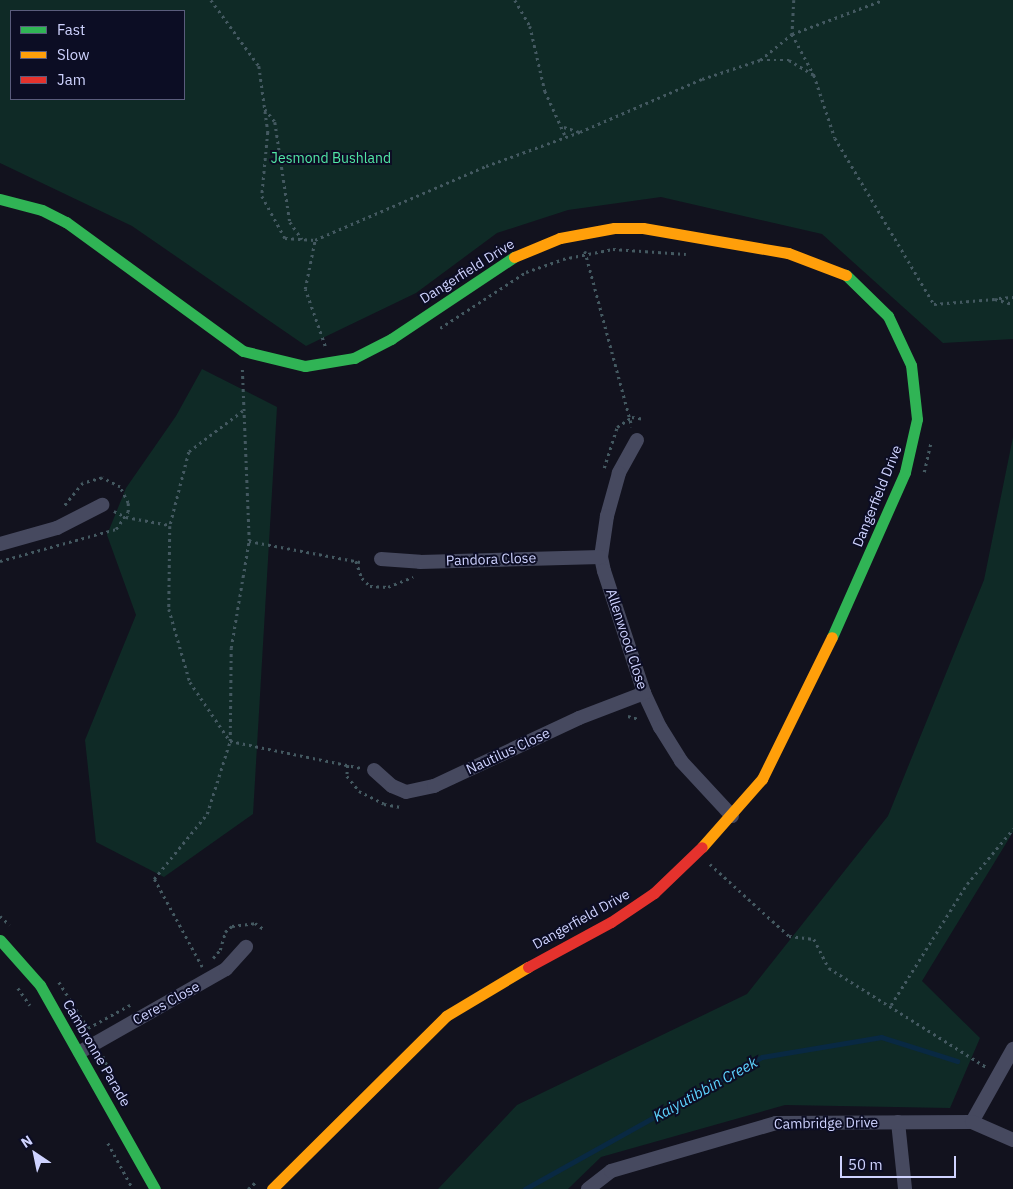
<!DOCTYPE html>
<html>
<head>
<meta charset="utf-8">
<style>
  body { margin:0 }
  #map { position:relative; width:1013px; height:1189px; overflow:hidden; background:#12121e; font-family:"IBM Plex Sans",sans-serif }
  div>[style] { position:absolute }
  .green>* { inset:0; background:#0f2a26 }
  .stream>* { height:4.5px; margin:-2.25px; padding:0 2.25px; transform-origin:2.25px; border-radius:2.25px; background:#092943 }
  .path>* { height:2.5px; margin-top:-1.25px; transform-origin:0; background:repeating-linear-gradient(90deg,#445961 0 2.5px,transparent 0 6.5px) }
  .street>* { height:14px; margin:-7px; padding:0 7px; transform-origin:7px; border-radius:7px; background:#46495f }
  .fast>* { height:11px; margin:-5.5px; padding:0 5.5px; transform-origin:5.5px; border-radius:5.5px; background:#30b455 }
  .slow>* { height:11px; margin:-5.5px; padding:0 5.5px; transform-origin:5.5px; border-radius:5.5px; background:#ff9f0a }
  .jam>* { height:11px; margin:-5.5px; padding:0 5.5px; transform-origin:5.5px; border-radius:5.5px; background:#e5322d }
  span { translate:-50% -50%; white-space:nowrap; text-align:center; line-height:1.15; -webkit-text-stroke:4px #0c0d24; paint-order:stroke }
  .park-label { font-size:14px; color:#52e8a5 }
  .street-label { font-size:14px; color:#cfd3ff }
  .water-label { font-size:15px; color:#5dd4ff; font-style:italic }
  .legend { position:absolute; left:10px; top:10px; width:175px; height:90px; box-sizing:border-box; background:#0c0d24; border:1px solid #5a5c7c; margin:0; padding:6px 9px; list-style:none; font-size:15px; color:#cfd3ff }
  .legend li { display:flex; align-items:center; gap:10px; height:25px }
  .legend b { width:25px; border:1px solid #5a5c7c }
  .north { position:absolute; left:10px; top:1129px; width:50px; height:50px; -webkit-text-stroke:4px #0c0d24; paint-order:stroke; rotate:326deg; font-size:14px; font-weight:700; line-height:20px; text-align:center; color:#cfd3ff }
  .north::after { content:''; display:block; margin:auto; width:18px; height:22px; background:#cfd3ff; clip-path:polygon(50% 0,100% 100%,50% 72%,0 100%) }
  .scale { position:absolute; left:840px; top:1156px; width:116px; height:22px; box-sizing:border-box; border:2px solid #cfd3ff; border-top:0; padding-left:6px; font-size:15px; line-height:18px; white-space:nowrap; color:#cfd3ff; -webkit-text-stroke:4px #0c0d24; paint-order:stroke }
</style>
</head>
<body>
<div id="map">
  <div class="green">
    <div style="clip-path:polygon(evenodd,0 0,1013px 0,1013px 339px,943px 343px,822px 234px,661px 197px,568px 210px,497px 233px,416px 293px,306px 346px,132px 226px,0 163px,0 0,11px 11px,184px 11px,184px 99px,11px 99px,11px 11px)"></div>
    <div style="clip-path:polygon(202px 369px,277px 407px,253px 814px,164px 877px,96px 842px,85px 740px,136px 615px,107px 535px,126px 488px,176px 416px)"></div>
    <div style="clip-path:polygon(1013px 437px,1013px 832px,922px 981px,980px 1038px,950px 1108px,785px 1105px,601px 1157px,568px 1189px,438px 1189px,517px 1105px,747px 994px,888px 816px,984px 580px)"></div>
  </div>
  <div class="stream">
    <div style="left:525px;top:1189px;width:271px;rotate:-29.1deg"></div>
    <div style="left:762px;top:1057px;width:121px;rotate:-9.5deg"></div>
    <div style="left:881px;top:1037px;width:80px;rotate:17.5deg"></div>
  </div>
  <div class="path">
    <div style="left:211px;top:0;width:82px;rotate:54deg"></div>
    <div style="left:259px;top:66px;width:67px;rotate:82.2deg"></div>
    <div style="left:268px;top:132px;width:64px;rotate:95.4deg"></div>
    <div style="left:262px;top:196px;width:48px;rotate:61.3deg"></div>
    <div style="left:285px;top:238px;width:30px;rotate:4deg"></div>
    <div style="left:515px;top:0;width:30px;rotate:60deg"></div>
    <div style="left:530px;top:26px;width:67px;rotate:77deg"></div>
    <div style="left:545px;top:91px;width:48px;rotate:65.6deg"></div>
    <div style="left:794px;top:0;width:34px;rotate:93deg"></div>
    <div style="left:792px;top:34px;width:47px;rotate:61.8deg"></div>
    <div style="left:814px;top:75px;width:66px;rotate:71.6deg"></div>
    <div style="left:835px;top:138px;width:193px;rotate:59.2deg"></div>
    <div style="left:934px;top:304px;width:61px;rotate:-4.7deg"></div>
    <div style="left:995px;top:299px;width:19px;rotate:16deg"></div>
    <div style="left:761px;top:60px;width:28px"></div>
    <div style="left:789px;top:60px;width:29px;rotate:31deg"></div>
    <div style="left:265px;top:109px;width:16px;rotate:52deg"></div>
    <div style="left:275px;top:122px;width:101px;rotate:81.5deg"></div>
    <div style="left:290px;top:222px;width:21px;rotate:55deg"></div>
    <div style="left:564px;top:127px;width:16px;rotate:18deg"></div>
    <div style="left:585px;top:251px;width:182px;rotate:75deg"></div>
    <div style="left:999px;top:298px;width:14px;rotate:-4deg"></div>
    <div style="left:440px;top:328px;width:103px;rotate:-33.1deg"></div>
    <div style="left:526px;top:272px;width:39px;rotate:-19deg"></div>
    <div style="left:563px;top:259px;width:51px;rotate:-11.3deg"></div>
    <div style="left:613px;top:249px;width:73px;rotate:3.9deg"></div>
    <div style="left:325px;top:346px;width:60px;rotate:-109.3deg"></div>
    <div style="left:305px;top:289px;width:50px;rotate:-78.5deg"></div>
    <div style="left:315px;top:240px;width:186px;rotate:-23.4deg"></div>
    <div style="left:486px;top:166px;width:100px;rotate:-19.9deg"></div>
    <div style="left:580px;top:132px;width:133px;rotate:-23.5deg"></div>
    <div style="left:702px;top:79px;width:61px;rotate:-18.1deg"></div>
    <div style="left:760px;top:60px;width:41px;rotate:-39.1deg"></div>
    <div style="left:792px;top:34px;width:97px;rotate:-20.5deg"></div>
    <div style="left:243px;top:411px;width:68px;rotate:142.8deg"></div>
    <div style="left:189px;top:452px;width:76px;rotate:104.4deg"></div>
    <div style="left:170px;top:526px;width:83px;rotate:90.7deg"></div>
    <div style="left:169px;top:609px;width:76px;rotate:74deg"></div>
    <div style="left:190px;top:682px;width:71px;rotate:55.9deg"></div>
    <div style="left:230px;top:741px;width:134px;rotate:11.6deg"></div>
    <div style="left:604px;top:468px;width:43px;rotate:-72.4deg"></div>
    <div style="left:617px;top:427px;width:18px;rotate:-34deg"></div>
    <div style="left:632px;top:417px;width:13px;rotate:9deg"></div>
    <div style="left:924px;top:472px;width:32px;rotate:-77deg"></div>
    <div style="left:114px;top:511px;width:13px;rotate:27deg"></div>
    <div style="left:126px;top:517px;width:44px;rotate:10.5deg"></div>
    <div style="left:249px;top:541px;width:113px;rotate:10.7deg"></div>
    <div style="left:0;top:561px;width:120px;rotate:-15.4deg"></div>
    <div style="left:116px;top:529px;width:21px;rotate:-55deg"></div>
    <div style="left:128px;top:512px;width:9px;rotate:-90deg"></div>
    <div style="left:128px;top:503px;width:18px;rotate:-117deg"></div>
    <div style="left:120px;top:487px;width:20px;rotate:-153deg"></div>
    <div style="left:102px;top:478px;width:20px;rotate:165deg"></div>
    <div style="left:83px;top:483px;width:32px;rotate:129deg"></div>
    <div style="left:356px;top:561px;width:18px;rotate:71deg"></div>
    <div style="left:362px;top:578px;width:11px;rotate:45deg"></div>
    <div style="left:370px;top:586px;width:18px;rotate:3deg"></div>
    <div style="left:388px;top:587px;width:27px;rotate:-22deg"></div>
    <div style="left:628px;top:716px;width:11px;rotate:15deg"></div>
    <div style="left:348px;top:765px;width:11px;rotate:95deg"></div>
    <div style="left:347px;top:776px;width:19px;rotate:51deg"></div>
    <div style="left:359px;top:791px;width:28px;rotate:27deg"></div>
    <div style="left:384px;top:804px;width:17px;rotate:10deg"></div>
    <div style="left:710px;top:864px;width:107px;rotate:42.3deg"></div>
    <div style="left:789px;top:936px;width:25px;rotate:7deg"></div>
    <div style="left:814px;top:939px;width:33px;rotate:63deg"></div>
    <div style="left:829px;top:968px;width:188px;rotate:32.2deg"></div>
    <div style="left:0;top:916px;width:13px;rotate:42deg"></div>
    <div style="left:213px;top:958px;width:11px;rotate:-49deg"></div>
    <div style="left:220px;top:950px;width:19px;rotate:-74deg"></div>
    <div style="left:225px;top:932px;width:9px;rotate:-41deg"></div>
    <div style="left:232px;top:926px;width:23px;rotate:-7deg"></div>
    <div style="left:255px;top:923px;width:12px;rotate:35deg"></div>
    <div style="left:202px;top:967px;width:100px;rotate:-118.6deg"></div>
    <div style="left:154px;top:879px;width:84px;rotate:-50.8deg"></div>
    <div style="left:207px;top:814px;width:77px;rotate:-72.5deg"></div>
    <div style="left:230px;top:741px;width:93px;rotate:-89.4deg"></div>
    <div style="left:231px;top:648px;width:109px;rotate:-80.5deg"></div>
    <div style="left:249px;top:541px;width:172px;rotate:-92.3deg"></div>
    <div style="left:59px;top:982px;width:54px;rotate:57.8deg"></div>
    <div style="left:88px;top:1028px;width:48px;rotate:-28.7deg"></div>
    <div style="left:18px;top:988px;width:21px;rotate:55deg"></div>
    <div style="left:891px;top:1005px;width:143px;rotate:-57.9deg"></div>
    <div style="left:967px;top:884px;width:72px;rotate:-50.1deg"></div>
    <div style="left:103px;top:1056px;width:17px;rotate:66deg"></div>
    <div style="left:108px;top:1143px;width:52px;rotate:61.5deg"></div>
    <div style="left:248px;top:1189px;width:12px;rotate:-42deg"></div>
  </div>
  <div class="street">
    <div style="left:637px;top:440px;width:38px;rotate:119deg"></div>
    <div style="left:619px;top:473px;width:45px;rotate:105.6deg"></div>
    <div style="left:607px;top:516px;width:41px;rotate:98.3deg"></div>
    <div style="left:601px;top:557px;width:14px;rotate:78deg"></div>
    <div style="left:604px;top:571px;width:128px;rotate:71.8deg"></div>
    <div style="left:644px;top:693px;width:38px;rotate:65deg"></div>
    <div style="left:660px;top:727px;width:40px;rotate:58deg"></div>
    <div style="left:681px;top:761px;width:75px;rotate:47.2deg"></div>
    <div style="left:0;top:544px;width:59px;rotate:-15.7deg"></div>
    <div style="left:57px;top:528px;width:51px;rotate:-27.1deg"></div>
    <div style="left:381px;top:559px;width:39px;rotate:4deg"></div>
    <div style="left:420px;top:562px;width:181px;rotate:-1.6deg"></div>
    <div style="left:374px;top:770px;width:24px;rotate:42deg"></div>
    <div style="left:392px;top:786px;width:15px;rotate:23deg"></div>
    <div style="left:406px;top:792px;width:29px;rotate:-12deg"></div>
    <div style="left:434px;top:786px;width:160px;rotate:-25.1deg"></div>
    <div style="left:579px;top:718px;width:70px;rotate:-21deg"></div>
    <div style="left:80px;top:1052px;width:168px;rotate:-29.6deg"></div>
    <div style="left:226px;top:969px;width:30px;rotate:-48deg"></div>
    <div style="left:898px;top:1122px;width:67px;rotate:84deg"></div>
    <div style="left:972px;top:1122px;width:84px;rotate:-60.7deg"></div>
    <div style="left:588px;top:1189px;width:29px;rotate:-38deg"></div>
    <div style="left:611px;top:1171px;width:172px;rotate:-16.2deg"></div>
    <div style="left:776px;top:1123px;width:196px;rotate:-0.3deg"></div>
    <div style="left:972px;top:1122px;width:45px;rotate:23.7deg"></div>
  </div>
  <div class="fast">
    <div style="left:0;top:199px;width:43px;rotate:14.7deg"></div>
    <div style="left:42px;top:210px;width:27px;rotate:27deg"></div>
    <div style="left:66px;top:222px;width:219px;rotate:36.1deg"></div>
    <div style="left:243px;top:351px;width:64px;rotate:13.6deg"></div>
    <div style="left:305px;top:366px;width:50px;rotate:-9.3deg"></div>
    <div style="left:354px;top:358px;width:42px;rotate:-27.2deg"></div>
    <div style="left:391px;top:339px;width:148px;rotate:-33.7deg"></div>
    <div style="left:832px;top:637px;width:180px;rotate:-66.1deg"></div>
    <div style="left:905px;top:472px;width:54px;rotate:-77.2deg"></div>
    <div style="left:917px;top:419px;width:54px;rotate:-96.3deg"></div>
    <div style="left:911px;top:365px;width:54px;rotate:-115.1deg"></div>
    <div style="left:888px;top:316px;width:59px;rotate:-135.7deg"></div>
    <div style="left:0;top:940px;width:60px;rotate:48.4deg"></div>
    <div style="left:40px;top:985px;width:234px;rotate:60.6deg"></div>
  </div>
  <div class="slow">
    <div style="left:514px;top:257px;width:50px;rotate:-22.4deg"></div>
    <div style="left:560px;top:238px;width:55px;rotate:-10.5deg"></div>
    <div style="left:614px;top:228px;width:29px"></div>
    <div style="left:643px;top:228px;width:147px;rotate:9.8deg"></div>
    <div style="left:788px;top:253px;width:62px;rotate:20.8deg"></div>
    <div style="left:702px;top:847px;width:91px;rotate:-48.6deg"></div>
    <div style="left:762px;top:779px;width:158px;rotate:-63.8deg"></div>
    <div style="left:272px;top:1189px;width:245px;rotate:-44.8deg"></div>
    <div style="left:446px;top:1016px;width:96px;rotate:-30.9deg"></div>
  </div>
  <div class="jam">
    <div style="left:528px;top:967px;width:94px;rotate:-28.5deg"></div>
    <div style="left:611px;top:922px;width:52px;rotate:-34deg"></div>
    <div style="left:654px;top:893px;width:66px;rotate:-43.8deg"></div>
  </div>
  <div class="park-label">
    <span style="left:331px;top:158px">Jesmond Bushland</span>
  </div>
  <div class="street-label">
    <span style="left:467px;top:271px;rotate:-32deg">Dangerfield Drive</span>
    <span style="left:877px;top:496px;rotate:-68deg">Dangerfield Drive</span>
    <span style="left:491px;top:559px;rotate:-2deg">Pandora Close</span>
    <span style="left:627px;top:639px;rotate:72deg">Allenwood Close</span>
    <span style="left:508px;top:751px;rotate:-25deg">Nautilus Close</span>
    <span style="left:581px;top:919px;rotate:-29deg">Dangerfield Drive</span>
    <span style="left:166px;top:1003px;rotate:-29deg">Ceres Close</span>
    <span style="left:97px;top:1053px;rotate:60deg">Cambronne Parade</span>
    <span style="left:826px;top:1123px;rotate:-1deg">Cambridge Drive</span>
  </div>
  <div class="water-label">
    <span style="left:705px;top:1089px;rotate:-29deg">Kaiyutibbin Creek</span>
  </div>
  <ul class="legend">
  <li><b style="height:6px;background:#30b455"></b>Fast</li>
  <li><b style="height:6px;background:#ff9f0a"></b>Slow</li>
  <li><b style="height:6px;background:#e5322d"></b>Jam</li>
  </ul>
  <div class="north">N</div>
  <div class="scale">50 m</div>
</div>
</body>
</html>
